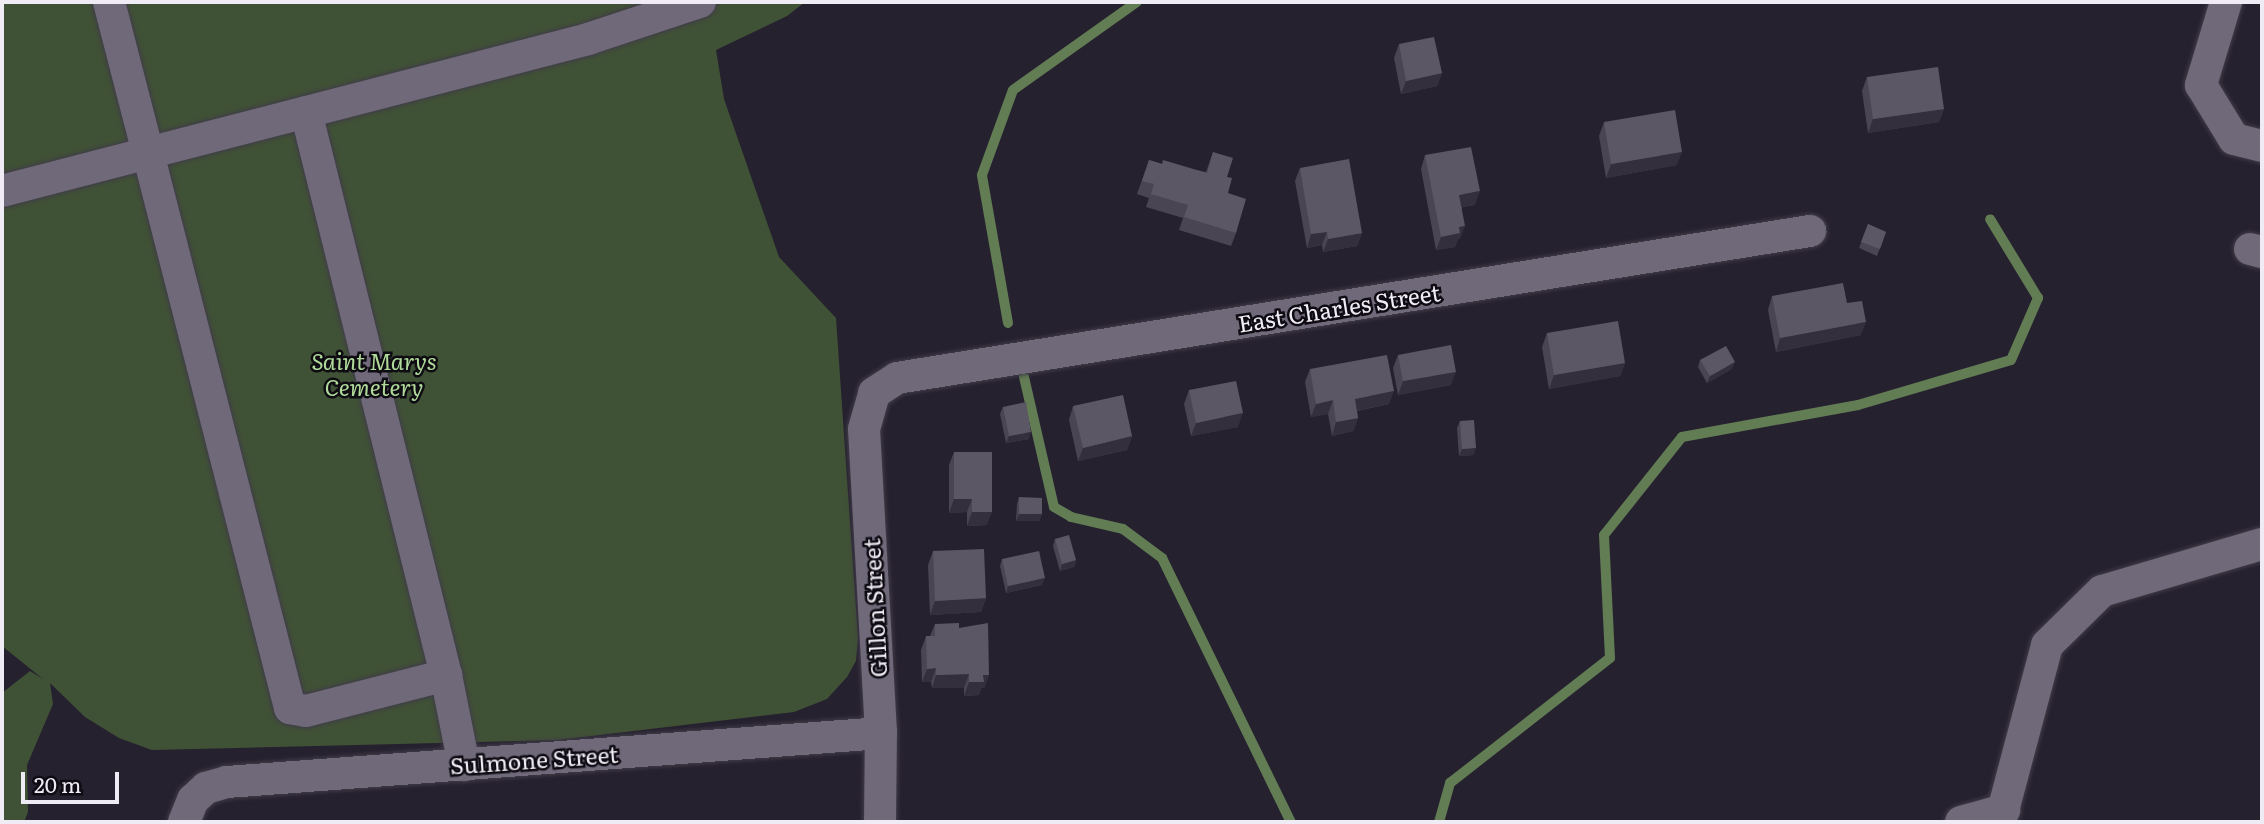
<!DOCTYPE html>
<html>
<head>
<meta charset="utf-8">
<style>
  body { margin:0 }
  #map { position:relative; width:2264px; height:824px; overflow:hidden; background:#26212f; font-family:Literata,serif }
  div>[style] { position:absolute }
  .green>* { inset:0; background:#405236 }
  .stream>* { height:10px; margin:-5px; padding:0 5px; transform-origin:5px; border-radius:5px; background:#627c54 }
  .roads { filter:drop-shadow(0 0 2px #403c48) drop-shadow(0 0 2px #403c48) }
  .minor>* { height:32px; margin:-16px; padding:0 16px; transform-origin:16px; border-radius:16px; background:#6f697a }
  .wall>* { inset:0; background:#4a4553 }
  .shaded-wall>* { inset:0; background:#342f3d }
  .building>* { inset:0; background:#5b5765 }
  span { translate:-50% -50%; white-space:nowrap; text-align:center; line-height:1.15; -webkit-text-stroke:5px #0e0c12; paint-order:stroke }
  .street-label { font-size:23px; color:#f0ecf6 }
  .park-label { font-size:23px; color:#b0da9a; font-style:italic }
  .frame { position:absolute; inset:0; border:4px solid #f0ecf6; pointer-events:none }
  .scale { position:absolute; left:21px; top:772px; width:98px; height:32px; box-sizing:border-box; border:4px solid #f0ecf6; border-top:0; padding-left:9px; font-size:21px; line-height:24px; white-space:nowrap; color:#f0ecf6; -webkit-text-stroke:5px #0e0c12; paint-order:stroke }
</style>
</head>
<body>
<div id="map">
  <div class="green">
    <div style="clip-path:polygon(2px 2px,805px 2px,787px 16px,716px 50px,724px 99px,779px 257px,836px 318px,858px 638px,856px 661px,847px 677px,827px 699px,794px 712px,558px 740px,152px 750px,119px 738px,85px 717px,50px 683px,53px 704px,27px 765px,28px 812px,24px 822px,2px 822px,2px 693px,30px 671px,43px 679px,2px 646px)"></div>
  </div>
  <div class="stream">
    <div style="left:1008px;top:323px;width:150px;rotate:-100deg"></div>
    <div style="left:982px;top:175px;width:90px;rotate:-70deg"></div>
    <div style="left:1013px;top:90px;width:152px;rotate:-35.4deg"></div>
    <div style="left:1024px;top:377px;width:133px;rotate:77deg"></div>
    <div style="left:1054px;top:507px;width:20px;rotate:30deg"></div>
    <div style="left:1071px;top:517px;width:53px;rotate:13deg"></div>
    <div style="left:1123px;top:529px;width:49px;rotate:36.6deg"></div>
    <div style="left:1162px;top:558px;width:294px;rotate:64deg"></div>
    <div style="left:1439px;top:822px;width:41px;rotate:-74.2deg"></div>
    <div style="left:1450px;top:783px;width:203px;rotate:-38deg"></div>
    <div style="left:1610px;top:658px;width:123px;rotate:-92.8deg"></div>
    <div style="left:1604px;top:535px;width:125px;rotate:-51.5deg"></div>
    <div style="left:1682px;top:437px;width:179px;rotate:-10.3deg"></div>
    <div style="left:1858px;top:405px;width:159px;rotate:-16.4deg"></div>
    <div style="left:2011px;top:360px;width:68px;rotate:-66.5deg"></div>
    <div style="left:2038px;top:298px;width:92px;rotate:-121.3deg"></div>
  </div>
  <div class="roads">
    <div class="minor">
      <div style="left:109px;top:2px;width:156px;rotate:75.5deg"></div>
      <div style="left:148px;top:153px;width:455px;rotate:-14.5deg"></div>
      <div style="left:588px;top:39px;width:118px;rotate:-18.3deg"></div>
      <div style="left:2226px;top:2px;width:87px;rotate:106.8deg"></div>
      <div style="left:2201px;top:85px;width:63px;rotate:58.6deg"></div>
      <div style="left:2234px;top:139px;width:29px;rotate:14deg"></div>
      <div style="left:2px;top:191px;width:151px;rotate:-14.6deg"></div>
      <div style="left:148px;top:153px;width:573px;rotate:75.65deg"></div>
      <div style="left:290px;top:708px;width:16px;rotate:11deg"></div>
      <div style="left:306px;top:711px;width:145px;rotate:-14.4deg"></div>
      <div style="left:446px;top:675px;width:580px;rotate:-103.96deg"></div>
      <div style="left:2250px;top:249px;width:12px;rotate:14deg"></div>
      <div style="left:446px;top:675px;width:92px;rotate:78.7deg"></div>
      <div style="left:184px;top:822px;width:24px;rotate:-68deg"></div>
      <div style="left:193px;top:800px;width:18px;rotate:-43deg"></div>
      <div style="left:206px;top:788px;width:22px;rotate:-16deg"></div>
      <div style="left:227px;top:782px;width:656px;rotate:-4.28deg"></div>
      <div style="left:880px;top:822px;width:89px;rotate:-89.4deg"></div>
      <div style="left:881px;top:733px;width:304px;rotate:-93.2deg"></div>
      <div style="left:864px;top:429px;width:37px;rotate:-74deg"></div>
      <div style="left:874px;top:393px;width:27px;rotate:-33deg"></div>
      <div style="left:897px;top:378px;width:925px;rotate:-9.15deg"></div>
      <div style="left:1961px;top:822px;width:45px;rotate:-15.6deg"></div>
      <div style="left:2000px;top:822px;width:183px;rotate:-75.1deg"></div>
      <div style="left:2047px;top:645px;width:77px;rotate:-44.5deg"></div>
      <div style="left:2102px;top:591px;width:167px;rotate:-16.4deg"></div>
    </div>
  </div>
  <div class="wall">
    <div style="clip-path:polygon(1399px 44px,1442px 73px,1437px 86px,1401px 94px,1394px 58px)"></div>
    <div style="clip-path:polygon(1867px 77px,1944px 109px,1939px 122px,1868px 133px,1862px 91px)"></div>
    <div style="clip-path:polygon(1604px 122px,1677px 165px,1606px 178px,1599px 136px)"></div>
    <div style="clip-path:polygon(1213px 152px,1227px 177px,1228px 193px,1236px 233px,1231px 246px,1179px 230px,1183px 218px,1146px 207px,1149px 198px,1137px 194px,1149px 160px,1162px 164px,1206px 172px)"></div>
    <div style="clip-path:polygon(1425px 155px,1475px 205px,1462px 207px,1460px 239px,1458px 239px,1455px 247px,1436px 250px,1421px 169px)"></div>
    <div style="clip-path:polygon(1300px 168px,1362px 233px,1357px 246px,1323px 252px,1322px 245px,1307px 248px,1295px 181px)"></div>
    <div style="clip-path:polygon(1868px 224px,1886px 232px,1877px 256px,1859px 248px)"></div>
    <div style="clip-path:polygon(1772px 296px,1847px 303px,1861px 335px,1776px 352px,1768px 310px)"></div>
    <div style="clip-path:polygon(1547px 333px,1625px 363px,1620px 376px,1549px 389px,1542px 347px)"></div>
    <div style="clip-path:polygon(1398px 355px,1451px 385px,1398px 395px,1393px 368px)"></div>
    <div style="clip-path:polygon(1700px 360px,1732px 369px,1707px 383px,1698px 367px)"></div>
    <div style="clip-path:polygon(1310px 369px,1389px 404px,1357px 411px,1358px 418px,1353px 431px,1332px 436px,1328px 414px,1311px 417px,1305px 382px)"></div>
    <div style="clip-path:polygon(1189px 390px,1238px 427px,1191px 436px,1184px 404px)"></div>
    <div style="clip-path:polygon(1073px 406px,1132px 436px,1127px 450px,1078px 461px,1069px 420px)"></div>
    <div style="clip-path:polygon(1003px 407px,1029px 439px,1006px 443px,1000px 414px)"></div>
    <div style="clip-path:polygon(1460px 421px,1474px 455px,1459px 456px,1457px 428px)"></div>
    <div style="clip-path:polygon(954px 452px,987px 525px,967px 526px,967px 512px,949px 513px,949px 465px)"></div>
    <div style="clip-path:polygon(1019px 497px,1042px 514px,1039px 521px,1016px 521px,1017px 504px)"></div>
    <div style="clip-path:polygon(1055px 539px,1076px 560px,1074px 567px,1060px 571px,1053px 546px)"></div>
    <div style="clip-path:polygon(933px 551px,986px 598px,981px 612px,930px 615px,928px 565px)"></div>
    <div style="clip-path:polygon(1002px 559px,1042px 585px,1006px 593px,1000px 566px)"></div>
    <div style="clip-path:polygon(935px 624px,959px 628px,989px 675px,984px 688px,981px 688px,979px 695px,964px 696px,964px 688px,932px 688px,931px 682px,922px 682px,921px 650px,926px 636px,930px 636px)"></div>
  </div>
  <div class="shaded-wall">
    <div style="clip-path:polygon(1442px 73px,1437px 86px,1401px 94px,1406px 81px)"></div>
    <div style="clip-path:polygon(1944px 109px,1939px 122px,1868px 133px,1873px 119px)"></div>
    <div style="clip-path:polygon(1682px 152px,1677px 165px,1606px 178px,1611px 164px)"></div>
    <div style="clip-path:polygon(1480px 191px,1475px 205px,1455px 208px,1459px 195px)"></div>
    <div style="clip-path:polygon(1465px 226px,1460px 239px,1458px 239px,1455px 247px,1436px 250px,1441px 237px,1459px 227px)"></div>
    <div style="clip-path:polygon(1327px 232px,1322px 245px,1307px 248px,1311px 234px)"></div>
    <div style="clip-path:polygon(1362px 233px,1357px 246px,1323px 252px,1328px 239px)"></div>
    <div style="clip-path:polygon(1866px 322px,1861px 335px,1776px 352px,1780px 338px)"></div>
    <div style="clip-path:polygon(1735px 362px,1732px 369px,1707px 383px,1710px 376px)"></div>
    <div style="clip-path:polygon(1625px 363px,1620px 376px,1549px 389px,1554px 375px)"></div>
    <div style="clip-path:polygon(1456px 372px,1451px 385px,1398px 395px,1403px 381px)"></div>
    <div style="clip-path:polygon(1394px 391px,1389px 404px,1350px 412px,1355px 399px)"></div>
    <div style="clip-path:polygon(1333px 400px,1328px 414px,1311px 417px,1316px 404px)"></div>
    <div style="clip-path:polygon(1243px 413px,1238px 427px,1191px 436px,1196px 423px)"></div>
    <div style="clip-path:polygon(1358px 418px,1353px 431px,1332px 436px,1336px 422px)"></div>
    <div style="clip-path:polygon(1031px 432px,1029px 439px,1006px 443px,1009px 436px)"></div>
    <div style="clip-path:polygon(1132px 436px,1127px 450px,1078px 461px,1083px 448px)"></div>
    <div style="clip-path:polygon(1476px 448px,1474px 455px,1459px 456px,1462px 449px)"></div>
    <div style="clip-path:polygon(954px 499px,972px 499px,967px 512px,949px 513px)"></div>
    <div style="clip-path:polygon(972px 512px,992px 512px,987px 525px,967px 526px)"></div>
    <div style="clip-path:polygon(1019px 514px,1042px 514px,1039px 521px,1016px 521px)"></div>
    <div style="clip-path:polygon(1076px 560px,1074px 567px,1060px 571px,1062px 564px)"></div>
    <div style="clip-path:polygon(1045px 578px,1042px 585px,1006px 593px,1008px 586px)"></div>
    <div style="clip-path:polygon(986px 598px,981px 612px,930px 615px,935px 601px)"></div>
    <div style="clip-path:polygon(936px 668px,931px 682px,922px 682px,927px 669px)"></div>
    <div style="clip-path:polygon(969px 674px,964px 688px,932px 688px,936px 675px)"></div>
    <div style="clip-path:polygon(983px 675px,989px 675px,984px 688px,981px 688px,979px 695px,964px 696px,969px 682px)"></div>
  </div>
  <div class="building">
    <div style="clip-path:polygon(1434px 37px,1442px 73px,1406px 81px,1399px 44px)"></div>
    <div style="clip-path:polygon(1938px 67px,1944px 109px,1873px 119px,1867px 77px)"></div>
    <div style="clip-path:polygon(1675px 110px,1682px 152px,1611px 164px,1604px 122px)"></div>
    <div style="clip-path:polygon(1471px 147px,1480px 191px,1459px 195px,1465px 226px,1459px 227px,1460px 233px,1441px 237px,1425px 155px)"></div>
    <div style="clip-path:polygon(1213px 152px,1233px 158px,1227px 177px,1232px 178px,1228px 193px,1246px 199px,1236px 233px,1184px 217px,1188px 205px,1151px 194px,1154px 184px,1142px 181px,1149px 160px,1162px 164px,1163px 160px,1207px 173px)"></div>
    <div style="clip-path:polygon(1349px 159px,1362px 233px,1328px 239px,1327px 232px,1311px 234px,1300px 168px)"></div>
    <div style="clip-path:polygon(1868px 224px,1886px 232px,1880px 249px,1861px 242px)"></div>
    <div style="clip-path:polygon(1843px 283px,1847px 303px,1862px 301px,1866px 322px,1780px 338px,1772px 296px)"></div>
    <div style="clip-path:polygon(1618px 321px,1625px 363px,1554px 375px,1547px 333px)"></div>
    <div style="clip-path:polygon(1451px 345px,1456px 372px,1403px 381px,1398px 355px)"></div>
    <div style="clip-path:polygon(1726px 346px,1735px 362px,1710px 376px,1700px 360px)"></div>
    <div style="clip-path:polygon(1387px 355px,1394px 391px,1355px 399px,1358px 418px,1336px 422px,1333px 400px,1316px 404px,1310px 369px)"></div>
    <div style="clip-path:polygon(1236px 381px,1243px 413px,1196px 423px,1189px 390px)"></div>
    <div style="clip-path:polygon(1123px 395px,1132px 436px,1083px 448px,1073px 406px)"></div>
    <div style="clip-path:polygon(1026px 402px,1031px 432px,1009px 436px,1003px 407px)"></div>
    <div style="clip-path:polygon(1474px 420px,1476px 448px,1462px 449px,1460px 421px)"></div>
    <div style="clip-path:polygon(954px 452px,992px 452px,992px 512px,972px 512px,972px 499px,954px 499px)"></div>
    <div style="clip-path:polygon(1019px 497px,1042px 498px,1042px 514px,1019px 514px)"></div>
    <div style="clip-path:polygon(1069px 535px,1076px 560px,1062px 564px,1055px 539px)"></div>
    <div style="clip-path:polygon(984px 549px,986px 598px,935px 601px,933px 551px)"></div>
    <div style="clip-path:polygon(1039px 551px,1045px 578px,1008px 586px,1002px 559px)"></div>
    <div style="clip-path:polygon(959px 623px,959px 628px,988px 623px,989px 675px,983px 675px,984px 682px,969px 682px,969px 674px,936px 675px,936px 668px,927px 669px,926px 636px,935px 636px,935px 624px)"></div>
  </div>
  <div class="street-label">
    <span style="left:1339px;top:307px;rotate:-9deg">East Charles Street</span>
    <span style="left:874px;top:608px;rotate:-93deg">Gillon Street</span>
    <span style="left:534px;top:759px;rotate:-4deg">Sulmone Street</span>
  </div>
  <div class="park-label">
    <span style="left:374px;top:373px">Saint Marys<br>Cemetery</span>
  </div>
  <div class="frame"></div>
  <div class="scale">20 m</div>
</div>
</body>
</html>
